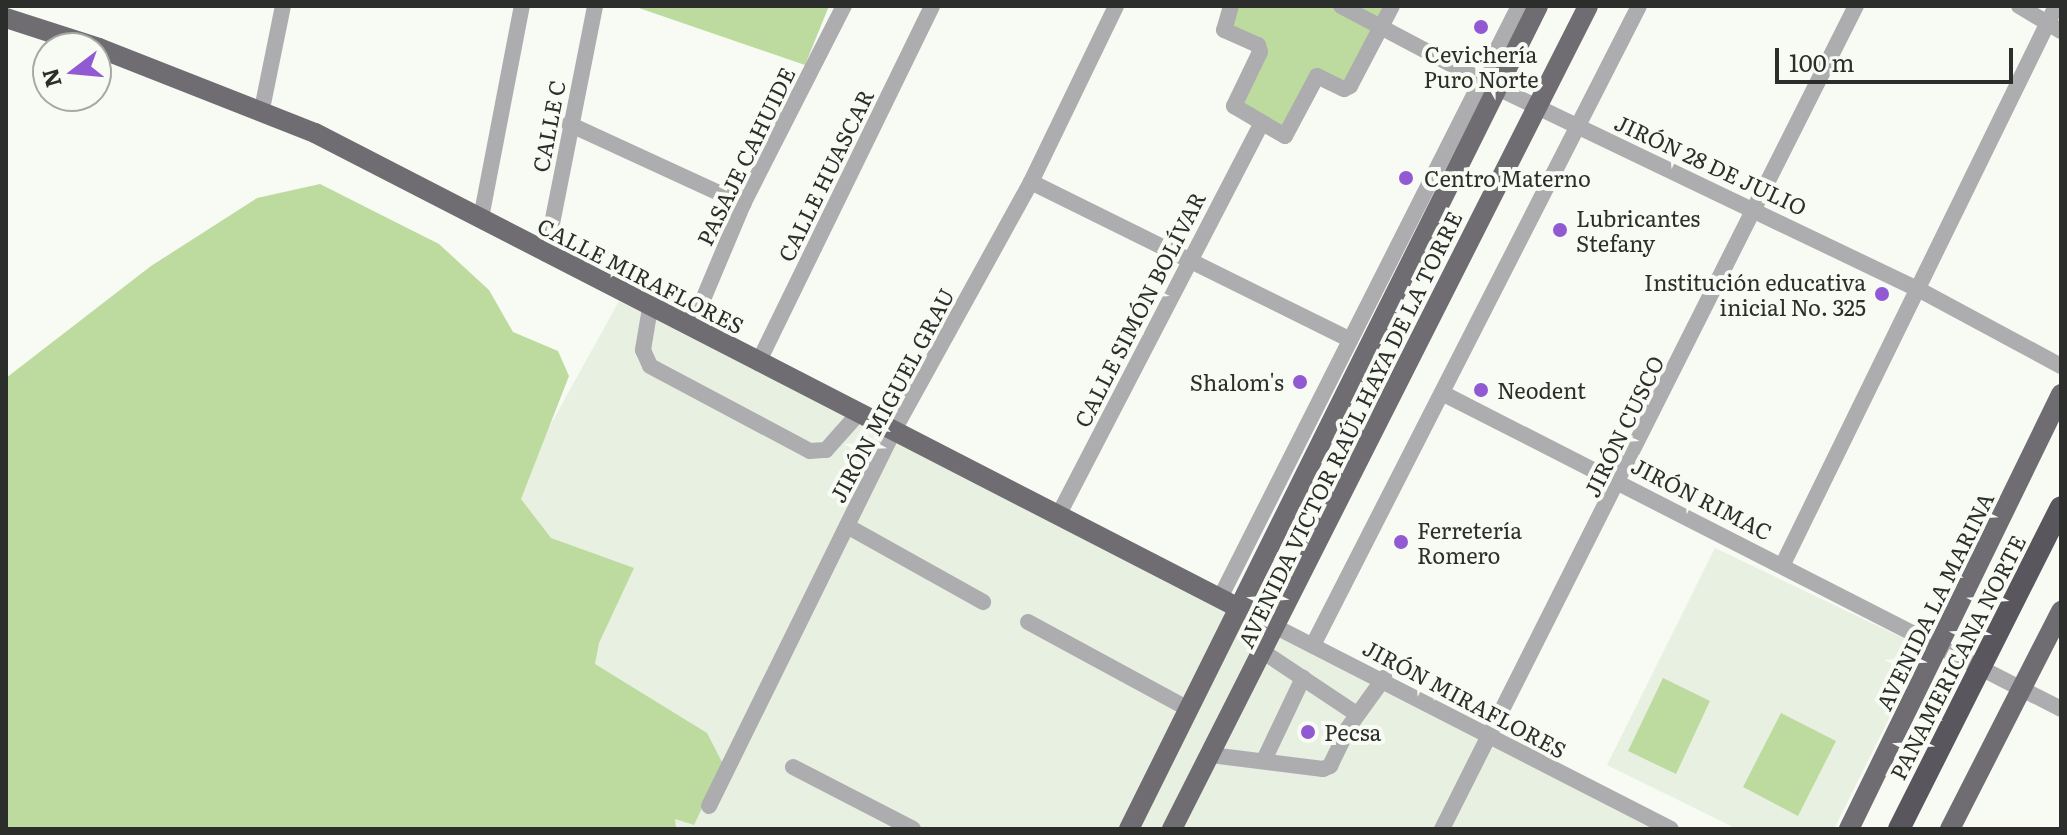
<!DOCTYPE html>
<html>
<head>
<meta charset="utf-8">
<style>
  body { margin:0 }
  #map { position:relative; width:2067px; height:835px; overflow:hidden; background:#f7fbf4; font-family:Literata,serif }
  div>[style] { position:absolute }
  .built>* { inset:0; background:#e8f0e2 }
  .green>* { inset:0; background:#bddb9e }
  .minor>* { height:16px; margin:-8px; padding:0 8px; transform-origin:8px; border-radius:8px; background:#adacaf }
  .major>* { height:20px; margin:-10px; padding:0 10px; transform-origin:10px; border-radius:10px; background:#6f6d72 }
  .highway>* { height:22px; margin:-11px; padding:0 11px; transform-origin:11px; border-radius:11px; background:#59565d }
  .dots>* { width:22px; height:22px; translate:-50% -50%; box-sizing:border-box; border:4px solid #f7fbf4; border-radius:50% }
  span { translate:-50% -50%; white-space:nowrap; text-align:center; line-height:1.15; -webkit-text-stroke:8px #f7fbf4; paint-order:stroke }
  .poi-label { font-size:22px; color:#2c2e2b }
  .left { translate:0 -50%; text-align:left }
  .right { translate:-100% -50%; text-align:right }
  .street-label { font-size:22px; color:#2c2e2b }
  .frame { position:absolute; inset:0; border:8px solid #2c2e2b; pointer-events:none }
  .north { position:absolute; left:32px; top:32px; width:80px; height:80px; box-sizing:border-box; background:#f7fbf4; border:2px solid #a6a9a4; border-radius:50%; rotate:254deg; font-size:22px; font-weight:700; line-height:32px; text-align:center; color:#2c2e2b }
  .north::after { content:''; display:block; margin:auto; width:28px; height:36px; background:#925ad2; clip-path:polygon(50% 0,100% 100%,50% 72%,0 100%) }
  .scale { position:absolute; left:1775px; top:48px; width:238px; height:36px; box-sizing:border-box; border:4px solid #2c2e2b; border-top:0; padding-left:10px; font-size:24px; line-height:28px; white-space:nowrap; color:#2c2e2b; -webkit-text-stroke:6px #f7fbf4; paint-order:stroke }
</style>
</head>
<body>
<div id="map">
  <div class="built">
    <div style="clip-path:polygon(619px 301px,1665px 829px,509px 829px,499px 518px)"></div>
    <div style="clip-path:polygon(1715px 548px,1924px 648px,1834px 829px,1737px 829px,1607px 765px)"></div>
  </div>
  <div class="green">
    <div style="clip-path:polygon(633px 6px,829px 6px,805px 65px)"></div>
    <div style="clip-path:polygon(1238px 6px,1383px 6px,1345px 82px,1314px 69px,1283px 130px,1239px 107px,1267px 47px,1229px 25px)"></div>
    <div style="clip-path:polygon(320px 184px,439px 244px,489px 290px,513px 332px,558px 351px,569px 376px,521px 499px,551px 538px,634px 568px,599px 643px,595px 664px,707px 733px,723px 764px,694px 825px,675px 819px,676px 829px,6px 829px,6px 378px,151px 266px,257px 198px)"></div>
    <div style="clip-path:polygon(1663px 678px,1710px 701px,1676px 774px,1628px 751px)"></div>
    <div style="clip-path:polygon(1781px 713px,1836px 741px,1798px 816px,1743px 787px)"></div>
  </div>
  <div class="minor">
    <div style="left:1231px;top:6px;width:25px;rotate:106deg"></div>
    <div style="left:1224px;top:30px;width:37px;rotate:24deg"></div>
    <div style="left:1258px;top:45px;width:7px;rotate:74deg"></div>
    <div style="left:1260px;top:52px;width:60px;rotate:115.7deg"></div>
    <div style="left:1234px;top:106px;width:59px;rotate:30.5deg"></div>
    <div style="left:1285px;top:136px;width:68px;rotate:-61.9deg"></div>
    <div style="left:1317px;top:76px;width:30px;rotate:26deg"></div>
    <div style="left:1344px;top:89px;width:7px;rotate:-27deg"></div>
    <div style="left:1350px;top:86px;width:90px;rotate:-62.3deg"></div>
    <div style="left:1341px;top:6px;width:158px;rotate:27.9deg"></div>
    <div style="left:1481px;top:80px;width:482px;rotate:25.6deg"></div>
    <div style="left:1916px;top:288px;width:165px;rotate:28.3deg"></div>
    <div style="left:2019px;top:6px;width:49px;rotate:30.8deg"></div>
    <div style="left:262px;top:109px;width:105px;rotate:-78.5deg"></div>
    <div style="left:569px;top:124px;width:192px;rotate:24.7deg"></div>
    <div style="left:1031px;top:182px;width:356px;rotate:26.3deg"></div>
    <div style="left:481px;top:218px;width:216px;rotate:-79.1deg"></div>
    <div style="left:546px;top:254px;width:253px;rotate:-78.8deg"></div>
    <div style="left:650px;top:308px;width:43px;rotate:99.5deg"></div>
    <div style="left:643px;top:350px;width:17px;rotate:66deg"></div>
    <div style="left:650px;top:366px;width:181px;rotate:28deg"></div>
    <div style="left:810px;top:451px;width:16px;rotate:-4deg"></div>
    <div style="left:826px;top:450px;width:48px;rotate:-48.4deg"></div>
    <div style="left:691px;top:328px;width:134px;rotate:-67.2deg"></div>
    <div style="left:743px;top:204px;width:222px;rotate:-63deg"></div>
    <div style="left:758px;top:363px;width:397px;rotate:-64deg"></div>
    <div style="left:1442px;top:393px;width:695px;rotate:27.04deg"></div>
    <div style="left:1059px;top:514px;width:438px;rotate:-62.6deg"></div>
    <div style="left:847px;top:526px;width:156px;rotate:29.2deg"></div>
    <div style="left:1783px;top:564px;width:621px;rotate:-63.93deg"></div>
    <div style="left:1220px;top:598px;width:663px;rotate:-63.2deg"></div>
    <div style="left:1239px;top:608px;width:485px;rotate:27.1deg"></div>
    <div style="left:1028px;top:622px;width:182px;rotate:28.5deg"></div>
    <div style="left:1313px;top:645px;width:717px;rotate:-62.97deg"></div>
    <div style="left:1265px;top:653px;width:108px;rotate:33.7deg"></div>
    <div style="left:1348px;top:728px;width:62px;rotate:-54.2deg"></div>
    <div style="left:1211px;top:755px;width:113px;rotate:7.1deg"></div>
    <div style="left:1323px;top:769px;width:8px;rotate:-23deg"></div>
    <div style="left:1330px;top:766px;width:28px;rotate:-64deg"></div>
    <div style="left:1265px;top:758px;width:89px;rotate:-64.6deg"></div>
    <div style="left:793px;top:767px;width:135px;rotate:27.3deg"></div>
    <div style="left:709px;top:806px;width:417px;rotate:-63.8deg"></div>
    <div style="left:893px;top:432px;width:286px;rotate:-61.1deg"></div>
    <div style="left:1031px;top:182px;width:195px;rotate:-64.2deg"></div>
    <div style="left:1442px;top:829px;width:921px;rotate:-63.3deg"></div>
  </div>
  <div class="major">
    <div style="left:6px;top:18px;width:98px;rotate:17.9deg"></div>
    <div style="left:99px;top:48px;width:232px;rotate:21.5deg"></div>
    <div style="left:315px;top:133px;width:1039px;rotate:27.21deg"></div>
    <div style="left:1129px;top:829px;width:919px;rotate:-63.57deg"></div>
    <div style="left:1172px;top:829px;width:922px;rotate:-63.18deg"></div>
    <div style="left:1849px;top:829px;width:484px;rotate:-64deg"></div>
    <div style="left:1950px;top:829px;width:245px;rotate:-63deg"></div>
  </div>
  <div class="highway">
    <div style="left:1899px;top:829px;width:360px;rotate:-63.3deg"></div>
  </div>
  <div class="dots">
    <div style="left:1481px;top:27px;background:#925ad2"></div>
    <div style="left:1406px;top:178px;background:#925ad2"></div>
    <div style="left:1560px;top:230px;background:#925ad2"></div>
    <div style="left:1882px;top:294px;background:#925ad2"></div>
    <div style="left:1300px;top:382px;background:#925ad2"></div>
    <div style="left:1481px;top:390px;background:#925ad2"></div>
    <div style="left:1401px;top:542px;background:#925ad2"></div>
    <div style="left:1308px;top:732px;background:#925ad2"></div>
  </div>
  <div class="poi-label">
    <span style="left:1481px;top:66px">Cevichería<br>Puro Norte</span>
    <span class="left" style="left:1424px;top:178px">Centro Materno</span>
    <span class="left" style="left:1576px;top:230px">Lubricantes<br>Stefany</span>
    <span class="right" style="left:1866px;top:294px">Institución educativa<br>inicial No. 325</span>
    <span class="right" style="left:1284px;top:382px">Shalom's</span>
    <span class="left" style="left:1497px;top:390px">Neodent</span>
    <span class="left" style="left:1417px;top:542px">Ferretería<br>Romero</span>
    <span class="left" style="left:1324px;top:732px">Pecsa</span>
  </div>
  <div class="street-label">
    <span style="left:548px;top:126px;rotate:-79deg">CALLE C</span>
    <span style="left:745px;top:156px;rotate:-64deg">PASAJE CAHUIDE</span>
    <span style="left:1711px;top:164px;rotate:25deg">JIRÓN 28 DE JULIO</span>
    <span style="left:825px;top:175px;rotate:-64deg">CALLE HUASCAR</span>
    <span style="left:641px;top:275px;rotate:27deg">CALLE MIRAFLORES</span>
    <span style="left:1139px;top:309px;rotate:-63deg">CALLE SIMÓN BOLÍVAR</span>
    <span style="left:891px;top:395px;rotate:-62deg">JIRÓN MIGUEL GRAU</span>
    <span style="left:1623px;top:426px;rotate:-64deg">JIRÓN CUSCO</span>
    <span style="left:1349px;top:429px;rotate:-64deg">AVENIDA VICTOR RAÚL HAYA DE LA TORRE</span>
    <span style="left:1702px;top:498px;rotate:27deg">JIRÓN RIMAC</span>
    <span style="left:1934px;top:601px;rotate:-64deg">AVENIDA LA MARINA</span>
    <span style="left:1957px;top:657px;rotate:-63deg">PANAMERICANA NORTE</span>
    <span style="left:1465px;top:698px;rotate:28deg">JIRÓN MIRAFLORES</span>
  </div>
  <div class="frame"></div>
  <div class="north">N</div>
  <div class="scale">100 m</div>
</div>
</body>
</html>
